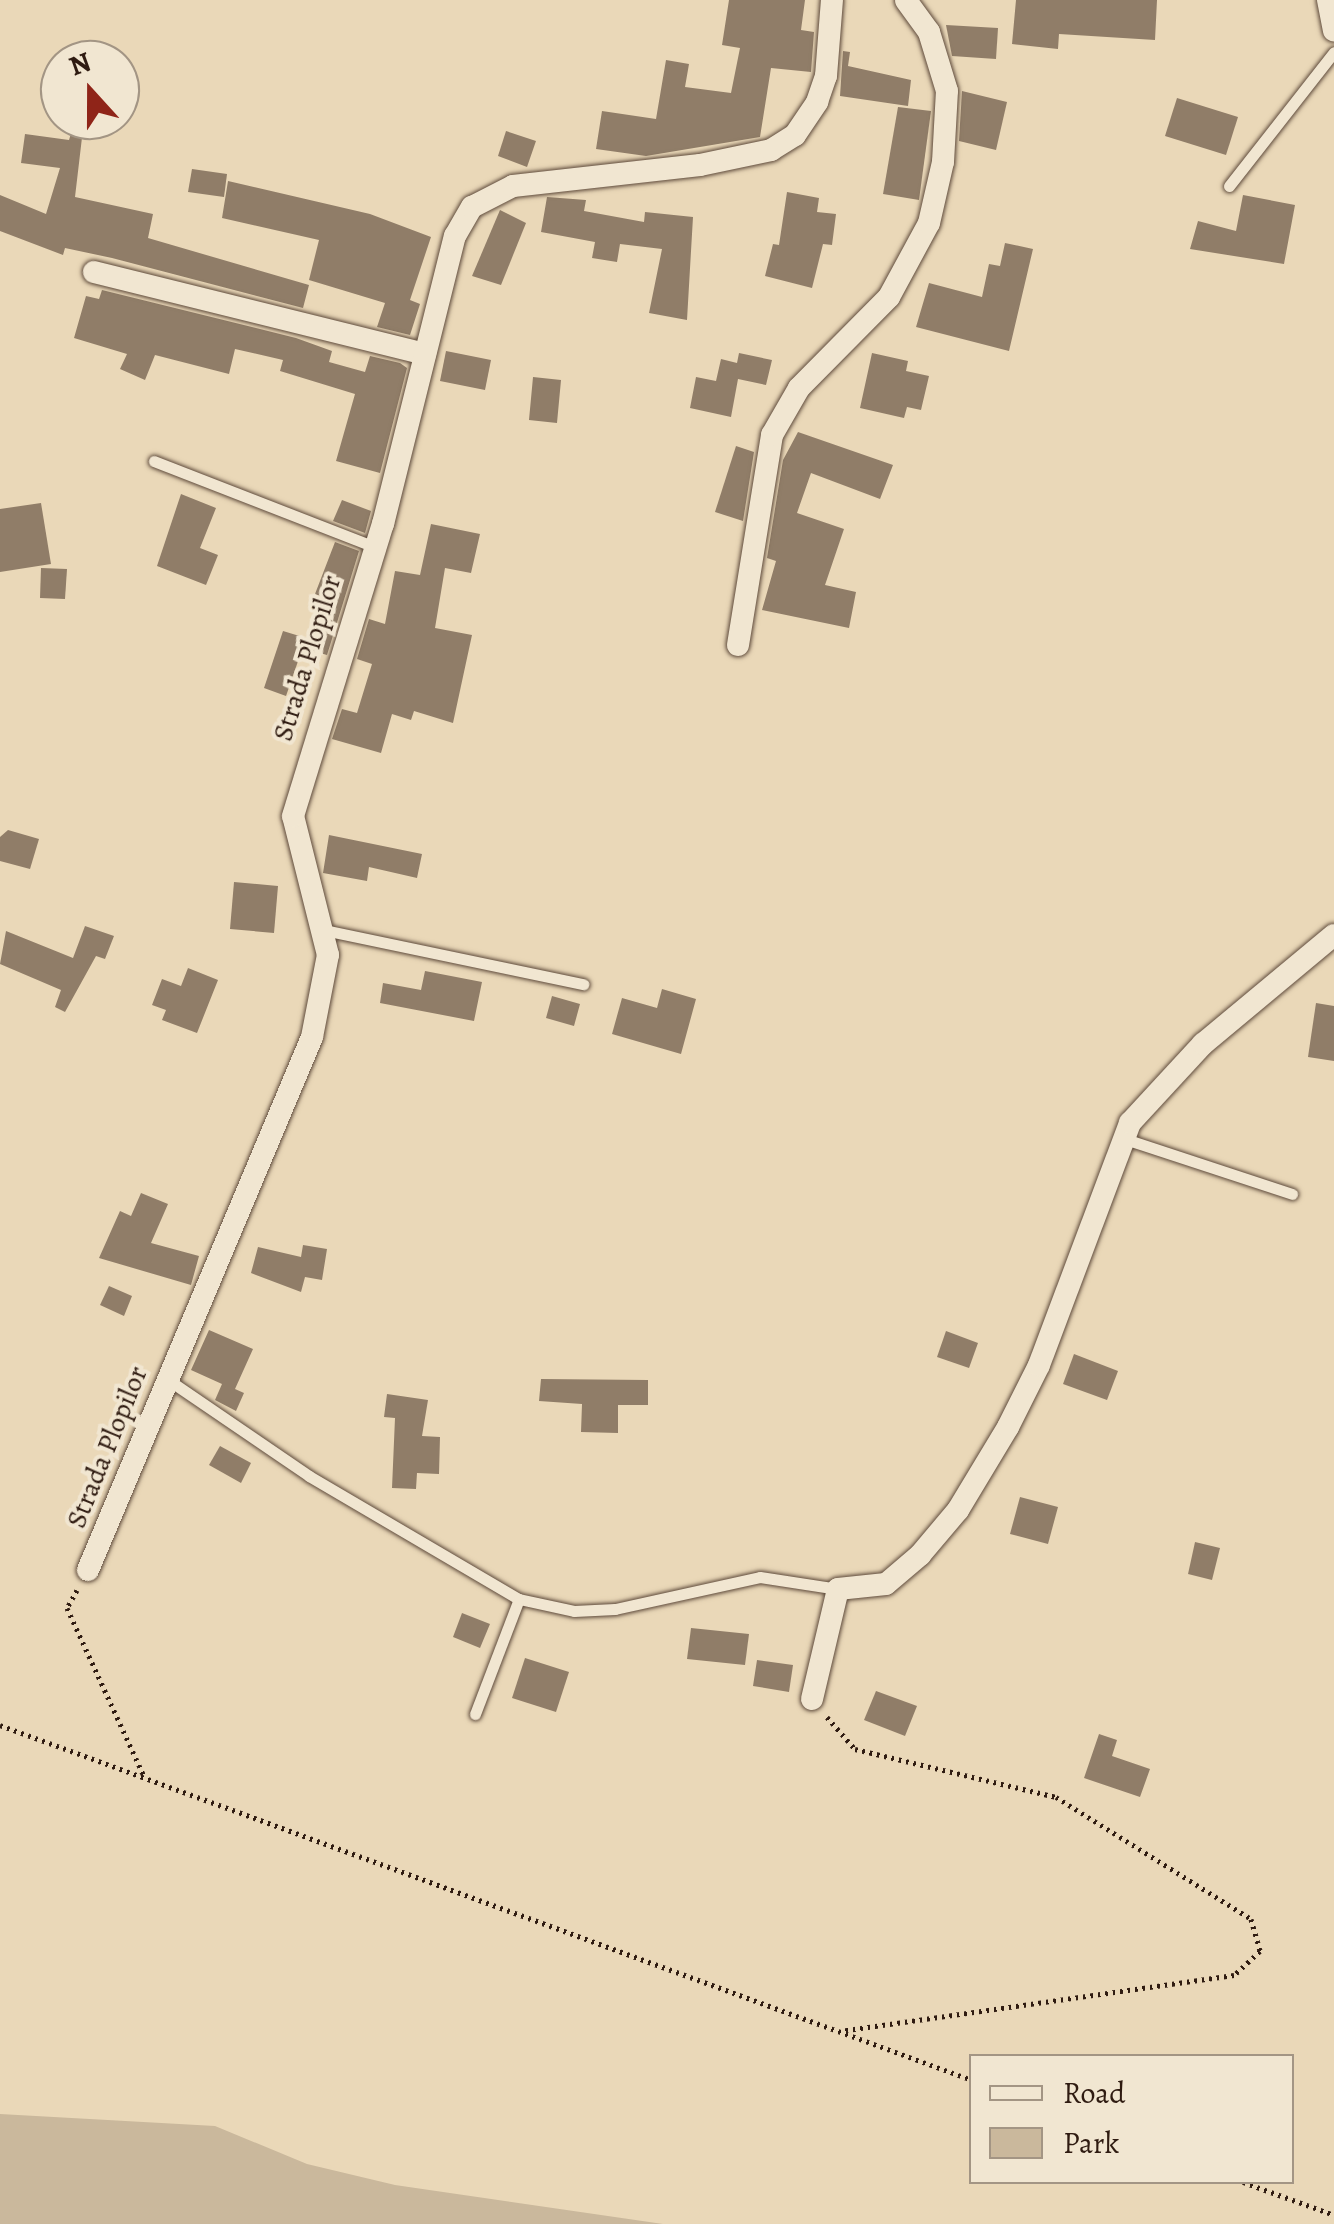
<!DOCTYPE html>
<html>
<head>
<meta charset="utf-8">
<style>
  body { margin:0 }
  #map { position:relative; width:1334px; height:2224px; overflow:hidden; background:#ead8b8; font-family:Alegreya,serif }
  div>[style] { position:absolute }
  .green>* { inset:0; background:#cab89c }
  .building>* { inset:0; background:#907d68 }
  .path>* { height:5px; margin-top:-2.5px; transform-origin:0; background:repeating-linear-gradient(90deg,#2f1b11 0 2.5px,transparent 0 7.5px) }
  .roads { filter:drop-shadow(0 0 2px #5e4a3b) drop-shadow(0 0 2px #5e4a3b) }
  .service>* { height:11px; margin:-5.5px; padding:0 5.5px; transform-origin:5.5px; border-radius:5.5px; background:#f1e6d1 }
  .minor>* { height:22px; margin:-11px; padding:0 11px; transform-origin:11px; border-radius:11px; background:#f1e6d1 }
  span { translate:-50% -50%; white-space:nowrap; text-align:center; line-height:1.15; -webkit-text-stroke:8px #f1e6d1; paint-order:stroke }
  .street-label { font-size:28px; color:#2f1b11 }
  .legend { position:absolute; left:969px; top:2054px; width:325px; height:130px; box-sizing:border-box; background:#f1e6d1; border:2px solid #a39584; margin:0; padding:12px 18px; list-style:none; font-size:30px; color:#2f1b11 }
  .legend li { display:flex; align-items:center; gap:20px; height:50px }
  .legend b { width:50px; border:2px solid #a39584 }
  .north { position:absolute; left:40px; top:40px; width:100px; height:100px; box-sizing:border-box; background:#f1e6d1; border:2px solid #a39584; border-radius:50%; rotate:339deg; font-size:28px; font-weight:700; line-height:40px; text-align:center; color:#2f1b11 }
  .north::after { content:''; display:block; margin:auto; width:35px; height:45px; background:#8f2418; clip-path:polygon(50% 0,100% 100%,50% 72%,0 100%) }
</style>
</head>
<body>
<div id="map">
  <div class="green">
    <div style="clip-path:polygon(0 2114px,215px 2126px,307px 2164px,395px 2185px,663px 2224px,0 2224px)"></div>
  </div>
  <div class="building">
    <div style="clip-path:polygon(729px 0,805px 0,801px 30px,814px 32px,811px 72px,771px 68px,760px 137px,646px 156px,596px 149px,602px 111px,656px 119px,666px 60px,689px 64px,685px 87px,731px 93px,740px 48px,722px 45px)"></div>
    <div style="clip-path:polygon(1016px 0,1157px 0,1155px 40px,1059px 34px,1058px 49px,1012px 44px)"></div>
    <div style="clip-path:polygon(946px 25px,998px 28px,996px 59px,952px 56px)"></div>
    <div style="clip-path:polygon(843px 51px,850px 52px,848px 66px,911px 80px,908px 106px,840px 96px)"></div>
    <div style="clip-path:polygon(962px 91px,1007px 102px,996px 150px,959px 141px)"></div>
    <div style="clip-path:polygon(1177px 98px,1238px 117px,1226px 155px,1165px 136px)"></div>
    <div style="clip-path:polygon(898px 107px,931px 111px,919px 200px,883px 194px)"></div>
    <div style="clip-path:polygon(73px 127px,83px 129px,75px 197px,153px 214px,148px 238px,309px 285px,303px 308px,112px 258px,65px 248px,63px 255px,0 231px,0 195px,46px 214px,60px 168px,21px 163px,25px 134px,69px 140px)"></div>
    <div style="clip-path:polygon(506px 131px,536px 141px,527px 167px,498px 156px)"></div>
    <div style="clip-path:polygon(192px 169px,227px 174px,224px 197px,188px 192px)"></div>
    <div style="clip-path:polygon(228px 181px,370px 214px,431px 237px,410px 300px,420px 304px,410px 335px,377px 327px,385px 303px,309px 280px,319px 240px,222px 218px)"></div>
    <div style="clip-path:polygon(787px 192px,819px 198px,817px 212px,836px 214px,832px 245px,823px 244px,812px 288px,765px 276px,773px 244px,779px 245px)"></div>
    <div style="clip-path:polygon(1243px 195px,1295px 205px,1284px 264px,1190px 249px,1198px 221px,1236px 231px)"></div>
    <div style="clip-path:polygon(547px 197px,586px 200px,584px 211px,644px 222px,645px 212px,693px 217px,687px 320px,649px 313px,662px 249px,620px 244px,617px 262px,592px 258px,595px 242px,541px 232px)"></div>
    <div style="clip-path:polygon(500px 210px,526px 223px,501px 285px,472px 276px)"></div>
    <div style="clip-path:polygon(1005px 243px,1033px 249px,1009px 351px,916px 327px,929px 283px,982px 297px,989px 264px,1000px 266px)"></div>
    <div style="clip-path:polygon(102px 290px,296px 338px,332px 351px,329px 362px,365px 372px,370px 356px,400px 363px,407px 368px,380px 473px,336px 461px,355px 394px,280px 371px,283px 360px,235px 349px,229px 374px,155px 355px,145px 380px,120px 369px,127px 354px,74px 338px,86px 296px,99px 299px)"></div>
    <div style="clip-path:polygon(446px 351px,491px 360px,485px 390px,440px 381px)"></div>
    <div style="clip-path:polygon(739px 353px,772px 360px,766px 385px,738px 379px,731px 417px,690px 408px,696px 377px,716px 381px,721px 359px,737px 363px)"></div>
    <div style="clip-path:polygon(872px 353px,908px 361px,906px 371px,929px 376px,921px 410px,907px 407px,904px 418px,860px 408px)"></div>
    <div style="clip-path:polygon(533px 377px,561px 380px,557px 423px,529px 420px)"></div>
    <div style="clip-path:polygon(798px 432px,893px 465px,880px 499px,811px 473px,797px 513px,844px 529px,825px 585px,856px 592px,849px 628px,762px 610px,776px 561px,767px 558px,783px 460px)"></div>
    <div style="clip-path:polygon(736px 446px,754px 452px,743px 521px,715px 512px)"></div>
    <div style="clip-path:polygon(181px 494px,216px 508px,200px 548px,218px 555px,206px 585px,157px 566px)"></div>
    <div style="clip-path:polygon(342px 500px,371px 511px,365px 533px,333px 521px)"></div>
    <div style="clip-path:polygon(41px 503px,51px 564px,0 572px,0 509px)"></div>
    <div style="clip-path:polygon(431px 524px,480px 534px,471px 573px,445px 568px,435px 628px,472px 635px,453px 723px,414px 711px,411px 720px,392px 714px,381px 753px,332px 739px,342px 709px,357px 713px,372px 664px,357px 659px,369px 619px,385px 624px,395px 571px,420px 575px)"></div>
    <div style="clip-path:polygon(335px 542px,359px 551px,327px 655px,306px 649px,320px 596px,315px 594px)"></div>
    <div style="clip-path:polygon(41px 568px,67px 569px,65px 599px,40px 598px)"></div>
    <div style="clip-path:polygon(283px 631px,306px 638px,286px 696px,264px 688px)"></div>
    <div style="clip-path:polygon(8px 830px,39px 839px,30px 869px,0 861px,0 837px)"></div>
    <div style="clip-path:polygon(329px 835px,422px 854px,417px 878px,369px 867px,367px 881px,323px 873px)"></div>
    <div style="clip-path:polygon(234px 882px,278px 886px,274px 933px,230px 929px)"></div>
    <div style="clip-path:polygon(85px 926px,114px 936px,105px 959px,96px 956px,65px 1012px,55px 1007px,61px 990px,0 964px,6px 931px,73px 958px)"></div>
    <div style="clip-path:polygon(188px 968px,218px 980px,197px 1033px,162px 1020px,166px 1010px,152px 1005px,162px 979px,181px 986px)"></div>
    <div style="clip-path:polygon(425px 971px,482px 982px,474px 1021px,380px 1003px,383px 983px,421px 990px)"></div>
    <div style="clip-path:polygon(662px 989px,696px 999px,681px 1054px,612px 1034px,622px 998px,657px 1008px)"></div>
    <div style="clip-path:polygon(552px 996px,580px 1004px,574px 1026px,546px 1018px)"></div>
    <div style="clip-path:polygon(1316px 1003px,1334px 1006px,1334px 1061px,1308px 1057px)"></div>
    <div style="clip-path:polygon(141px 1193px,168px 1204px,151px 1243px,199px 1256px,191px 1285px,99px 1258px,120px 1211px,131px 1216px)"></div>
    <div style="clip-path:polygon(303px 1245px,327px 1249px,322px 1280px,305px 1277px,301px 1292px,251px 1273px,258px 1247px,301px 1257px)"></div>
    <div style="clip-path:polygon(109px 1286px,132px 1296px,124px 1316px,100px 1305px)"></div>
    <div style="clip-path:polygon(209px 1330px,253px 1349px,235px 1389px,244px 1393px,236px 1411px,215px 1400px,222px 1384px,191px 1370px)"></div>
    <div style="clip-path:polygon(946px 1331px,978px 1343px,969px 1368px,937px 1357px)"></div>
    <div style="clip-path:polygon(1074px 1354px,1118px 1371px,1107px 1400px,1063px 1384px)"></div>
    <div style="clip-path:polygon(541px 1379px,648px 1380px,648px 1405px,618px 1405px,618px 1433px,581px 1432px,582px 1404px,539px 1401px)"></div>
    <div style="clip-path:polygon(387px 1394px,428px 1400px,422px 1436px,440px 1437px,439px 1474px,417px 1473px,416px 1489px,392px 1488px,395px 1418px,384px 1417px)"></div>
    <div style="clip-path:polygon(220px 1446px,251px 1463px,241px 1483px,209px 1465px)"></div>
    <div style="clip-path:polygon(1020px 1497px,1058px 1507px,1048px 1544px,1010px 1534px)"></div>
    <div style="clip-path:polygon(1195px 1542px,1220px 1548px,1212px 1580px,1188px 1574px)"></div>
    <div style="clip-path:polygon(462px 1613px,490px 1624px,480px 1648px,453px 1637px)"></div>
    <div style="clip-path:polygon(691px 1628px,749px 1634px,745px 1665px,687px 1659px)"></div>
    <div style="clip-path:polygon(525px 1658px,569px 1672px,556px 1712px,512px 1698px)"></div>
    <div style="clip-path:polygon(757px 1660px,793px 1665px,789px 1692px,753px 1686px)"></div>
    <div style="clip-path:polygon(876px 1691px,917px 1706px,905px 1736px,864px 1720px)"></div>
    <div style="clip-path:polygon(1099px 1734px,1117px 1740px,1112px 1756px,1150px 1769px,1140px 1797px,1084px 1778px)"></div>
  </div>
  <div class="path">
    <div style="left:77px;top:1590px;width:21px;rotate:119deg"></div>
    <div style="left:67px;top:1608px;width:187px;rotate:65.4deg"></div>
    <div style="left:827px;top:1717px;width:43px;rotate:48.8deg"></div>
    <div style="left:855px;top:1749px;width:207px;rotate:13.4deg"></div>
    <div style="left:1056px;top:1797px;width:230px;rotate:32deg"></div>
    <div style="left:1251px;top:1919px;width:33px;rotate:74deg"></div>
    <div style="left:1260px;top:1951px;width:35px;rotate:137deg"></div>
    <div style="left:1234px;top:1975px;width:396px;rotate:171.9deg"></div>
    <div style="left:0;top:1725px;width:1035px;rotate:20.06deg"></div>
    <div style="left:1243px;top:2182px;width:97px;rotate:19.9deg"></div>
  </div>
  <div class="roads">
    <div class="service">
      <div style="left:1229px;top:186px;width:170px;rotate:-51.9deg"></div>
      <div style="left:154px;top:461px;width:234px;rotate:21.3deg"></div>
      <div style="left:324px;top:930px;width:265px;rotate:11.8deg"></div>
      <div style="left:1122px;top:1138px;width:179px;rotate:18.2deg"></div>
      <div style="left:167px;top:1379px;width:172px;rotate:34.3deg"></div>
      <div style="left:309px;top:1476px;width:243px;rotate:30.4deg"></div>
      <div style="left:519px;top:1599px;width:56px;rotate:12.3deg"></div>
      <div style="left:574px;top:1611px;width:41px;rotate:-2.8deg"></div>
      <div style="left:615px;top:1609px;width:148px;rotate:-12.4deg"></div>
      <div style="left:760px;top:1577px;width:79px;rotate:8.7deg"></div>
      <div style="left:475px;top:1714px;width:123px;rotate:-69.1deg"></div>
    </div>
    <div class="minor">
      <div style="left:1328px;top:0;width:31px;rotate:79deg"></div>
      <div style="left:94px;top:272px;width:341px;rotate:13.9deg"></div>
      <div style="left:738px;top:645px;width:213px;rotate:-80.8deg"></div>
      <div style="left:772px;top:435px;width:54px;rotate:-60.1deg"></div>
      <div style="left:799px;top:388px;width:128px;rotate:-45.3deg"></div>
      <div style="left:889px;top:297px;width:84px;rotate:-61.6deg"></div>
      <div style="left:929px;top:223px;width:63px;rotate:-77.1deg"></div>
      <div style="left:943px;top:162px;width:71px;rotate:-86.8deg"></div>
      <div style="left:947px;top:91px;width:62px;rotate:-107deg"></div>
      <div style="left:929px;top:32px;width:39px;rotate:-126deg"></div>
      <div style="left:88px;top:1570px;width:578px;rotate:-67.2deg"></div>
      <div style="left:312px;top:1037px;width:84px;rotate:-79deg"></div>
      <div style="left:328px;top:955px;width:143px;rotate:-104.1deg"></div>
      <div style="left:293px;top:816px;width:306px;rotate:-72.9deg"></div>
      <div style="left:383px;top:524px;width:297px;rotate:-76deg"></div>
      <div style="left:455px;top:236px;width:34px;rotate:-60deg"></div>
      <div style="left:472px;top:207px;width:46px;rotate:-27.1deg"></div>
      <div style="left:513px;top:186px;width:188px;rotate:-6.4deg"></div>
      <div style="left:700px;top:165px;width:73px;rotate:-11.9deg"></div>
      <div style="left:771px;top:150px;width:28px;rotate:-32deg"></div>
      <div style="left:795px;top:135px;width:40px;rotate:-56deg"></div>
      <div style="left:817px;top:102px;width:28px;rotate:-71deg"></div>
      <div style="left:826px;top:76px;width:76px;rotate:-85.5deg"></div>
      <div style="left:812px;top:1699px;width:113px;rotate:-76.7deg"></div>
      <div style="left:838px;top:1589px;width:48px;rotate:-5.9deg"></div>
      <div style="left:886px;top:1584px;width:45px;rotate:-40.5deg"></div>
      <div style="left:920px;top:1555px;width:59px;rotate:-49.8deg"></div>
      <div style="left:958px;top:1510px;width:97px;rotate:-58.9deg"></div>
      <div style="left:1008px;top:1427px;width:69px;rotate:-63.4deg"></div>
      <div style="left:1039px;top:1365px;width:259px;rotate:-69.4deg"></div>
      <div style="left:1130px;top:1123px;width:108px;rotate:-47.3deg"></div>
      <div style="left:1203px;top:1044px;width:170px;rotate:-39.8deg"></div>
    </div>
  </div>
  <div class="street-label">
    <span style="left:307px;top:658px;rotate:-73deg">Strada Plopilor</span>
    <span style="left:107px;top:1447px;rotate:-68deg">Strada Plopilor</span>
  </div>
  <ul class="legend">
  <li><b style="height:12px;background:#f1e6d1"></b>Road</li>
  <li><b style="height:28px;background:#cab89c"></b>Park</li>
  </ul>
  <div class="north">N</div>
</div>
</body>
</html>
